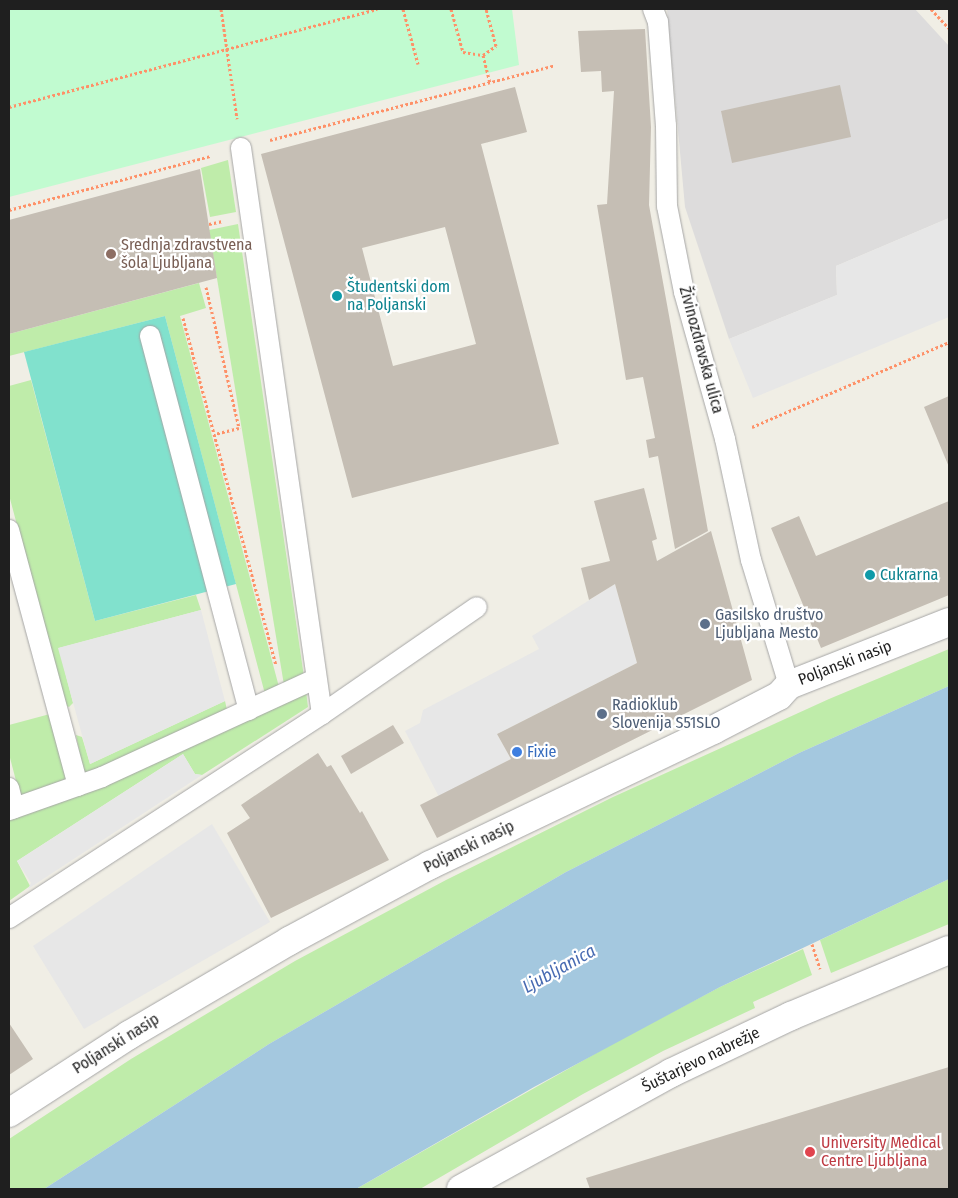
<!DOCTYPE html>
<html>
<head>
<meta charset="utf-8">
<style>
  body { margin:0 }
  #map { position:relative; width:958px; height:1198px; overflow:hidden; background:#f0eee5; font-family:"Fira Sans Condensed",sans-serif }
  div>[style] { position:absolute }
  .residential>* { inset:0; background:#dddcdc }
  .grass>* { inset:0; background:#bfecaa }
  .park>* { inset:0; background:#c1fbd0 }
  .pitch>* { inset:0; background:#81e1cd }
  .parking>* { inset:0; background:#e7e7e7 }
  .water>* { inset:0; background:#a4c8df }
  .building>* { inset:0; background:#c5beb4 }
  .path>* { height:3px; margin-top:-1.5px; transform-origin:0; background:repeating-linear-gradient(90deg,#fe9168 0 2.5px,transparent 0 5px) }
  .roads { filter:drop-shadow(0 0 1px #a6a6a6) drop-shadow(0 0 1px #a6a6a6) }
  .service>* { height:20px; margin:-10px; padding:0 10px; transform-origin:10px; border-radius:10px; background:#fff }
  .pedestrian>* { height:28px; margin:-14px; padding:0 14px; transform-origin:14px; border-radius:14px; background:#fff }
  .minor>* { height:28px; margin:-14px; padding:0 14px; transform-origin:14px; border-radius:14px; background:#fff }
  .dots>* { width:14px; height:14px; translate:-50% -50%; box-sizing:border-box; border:2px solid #fff; border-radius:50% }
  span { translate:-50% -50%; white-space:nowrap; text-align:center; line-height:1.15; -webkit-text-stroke:4.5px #fff; paint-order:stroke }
  .education-label { font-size:16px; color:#785e54 }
  .left { translate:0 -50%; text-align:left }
  .culture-label { font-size:16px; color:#0d838f }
  .street-label { font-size:16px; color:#1f1f1f }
  .service-label { font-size:16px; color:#4e5e75 }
  .shop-label { font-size:16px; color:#366cbe }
  .health-label { font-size:16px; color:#be3a42 }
  .water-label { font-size:18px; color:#486bb2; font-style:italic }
  .frame { position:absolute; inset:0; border:10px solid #1f1f1f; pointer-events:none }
</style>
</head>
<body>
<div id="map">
  <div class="residential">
    <div style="clip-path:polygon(667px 9px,915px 9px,949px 46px,949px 218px,836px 266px,837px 295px,729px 339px,685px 207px)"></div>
  </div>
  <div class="grass">
    <div style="clip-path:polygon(228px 160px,236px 212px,210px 217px,201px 168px)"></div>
    <div style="clip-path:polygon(238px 224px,304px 677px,284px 685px,209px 230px)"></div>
    <div style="clip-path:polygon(199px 283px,206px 308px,180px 316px,279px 687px,265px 694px,165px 316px,9px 356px,9px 334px)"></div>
    <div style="clip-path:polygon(31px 380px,95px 621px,196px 595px,201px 610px,59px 648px,73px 703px,69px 707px,65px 705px,9px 495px,9px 386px)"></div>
    <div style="clip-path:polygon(949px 649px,949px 686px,799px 753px,566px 872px,269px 1044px,44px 1189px,9px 1189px,9px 1139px,131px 1059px,295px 961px,446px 880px,613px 797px,829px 699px)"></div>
    <div style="clip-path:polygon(306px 691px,308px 707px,202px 775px,195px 774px,183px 754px,17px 861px,30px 886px,9px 901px,9px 819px)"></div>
    <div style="clip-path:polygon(225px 701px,227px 710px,84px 775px,76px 735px,82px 737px,90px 764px)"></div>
    <div style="clip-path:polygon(50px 714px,68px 781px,20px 796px,9px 754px,9px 725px)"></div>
    <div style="clip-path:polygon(949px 879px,949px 924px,831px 973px,820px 940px)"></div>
    <div style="clip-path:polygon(803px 949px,812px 975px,753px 1002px,755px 1008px,663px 1051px,583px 1094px,420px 1189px,356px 1189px,621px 1039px,720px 987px)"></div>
  </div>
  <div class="park">
    <div style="clip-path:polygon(9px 9px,512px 9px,519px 65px,9px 197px)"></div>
  </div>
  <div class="pitch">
    <div style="clip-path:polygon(165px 316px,236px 584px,95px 621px,24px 352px)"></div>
  </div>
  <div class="parking">
    <div style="clip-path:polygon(949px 218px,949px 317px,753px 398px,729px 339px,837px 295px,836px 266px)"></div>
    <div style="clip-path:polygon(615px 584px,637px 663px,497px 734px,511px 759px,439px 797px,405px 731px,420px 723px,423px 710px,539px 649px,532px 636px)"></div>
    <div style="clip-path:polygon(201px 610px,225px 701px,90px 764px,58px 648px)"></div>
    <div style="clip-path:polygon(183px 754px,195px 774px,202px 775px,28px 889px,31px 883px,17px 861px)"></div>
    <div style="clip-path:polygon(212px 824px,270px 922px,84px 1029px,33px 946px)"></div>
  </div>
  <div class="water">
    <div style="clip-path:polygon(949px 686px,949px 879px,720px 987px,534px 1087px,356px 1189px,44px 1189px,269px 1044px,566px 872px,799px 753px)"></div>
  </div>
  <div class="building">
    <div style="clip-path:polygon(645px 29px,651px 127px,649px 205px,708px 531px,675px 549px,658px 456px,649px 458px,646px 440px,655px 438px,643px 377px,626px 380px,597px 205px,607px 204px,614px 91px,602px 92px,601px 71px,581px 72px,578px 31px)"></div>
    <div style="clip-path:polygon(840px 85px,851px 137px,732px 163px,721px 111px)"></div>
    <div style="clip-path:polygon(evenodd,515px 87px,527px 132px,481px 144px,559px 444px,352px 498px,261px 154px,515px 87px,445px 227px,476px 344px,393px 366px,362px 248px,445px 227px)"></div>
    <div style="clip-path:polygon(200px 169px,217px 278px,9px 334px,9px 220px)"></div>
    <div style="clip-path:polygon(949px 396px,949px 467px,924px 407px)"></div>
    <div style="clip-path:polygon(644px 488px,657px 539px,652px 541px,657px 561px,711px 531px,752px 680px,437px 838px,420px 805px,511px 759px,497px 734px,637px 663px,615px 584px,589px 600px,581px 568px,610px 561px,594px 501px)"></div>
    <div style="clip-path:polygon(949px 501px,949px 595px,821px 648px,771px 528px,799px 516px,816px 556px)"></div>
    <div style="clip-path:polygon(393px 725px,404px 743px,351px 774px,341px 756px)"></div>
    <div style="clip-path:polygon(318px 753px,327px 767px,331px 765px,360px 813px,362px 811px,389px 860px,271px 918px,227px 833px,250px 818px,241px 805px)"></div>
    <div style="clip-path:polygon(9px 1023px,33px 1059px,9px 1075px)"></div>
    <div style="clip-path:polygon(949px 1067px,949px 1189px,590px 1189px,586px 1178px)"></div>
  </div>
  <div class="path">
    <div style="left:221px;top:9px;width:111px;rotate:81.7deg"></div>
    <div style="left:403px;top:9px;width:57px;rotate:74.7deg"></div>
    <div style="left:451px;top:9px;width:45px;rotate:74.4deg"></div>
    <div style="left:463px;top:52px;width:20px;rotate:9deg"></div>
    <div style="left:483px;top:55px;width:16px;rotate:-35deg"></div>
    <div style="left:496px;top:46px;width:38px;rotate:-105deg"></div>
    <div style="left:931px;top:9px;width:26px;rotate:47deg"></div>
    <div style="left:483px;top:55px;width:29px;rotate:76deg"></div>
    <div style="left:9px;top:107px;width:381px;rotate:-14.9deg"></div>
    <div style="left:270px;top:140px;width:293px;rotate:-14.7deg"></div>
    <div style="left:9px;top:210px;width:209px;rotate:-15deg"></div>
    <div style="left:209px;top:224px;width:14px;rotate:-12deg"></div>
    <div style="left:206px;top:287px;width:145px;rotate:76.8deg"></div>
    <div style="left:239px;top:428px;width:25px;rotate:166deg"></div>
    <div style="left:183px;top:318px;width:358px;rotate:75deg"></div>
    <div style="left:752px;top:427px;width:215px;rotate:-23.3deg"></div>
    <div style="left:812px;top:944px;width:26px;rotate:72deg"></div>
  </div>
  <div class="roads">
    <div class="service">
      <div style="left:653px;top:9px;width:14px;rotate:69deg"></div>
      <div style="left:658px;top:22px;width:104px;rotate:85.6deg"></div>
      <div style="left:666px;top:126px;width:80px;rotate:89.3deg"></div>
      <div style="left:667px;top:206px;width:88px;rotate:78.8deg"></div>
      <div style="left:684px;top:292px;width:153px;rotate:74.4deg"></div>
      <div style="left:725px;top:439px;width:124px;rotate:77.9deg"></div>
      <div style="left:751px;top:560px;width:131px;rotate:73.1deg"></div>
      <div style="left:241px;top:148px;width:572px;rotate:81.86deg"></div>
      <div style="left:150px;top:336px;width:387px;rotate:75.2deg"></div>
      <div style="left:9px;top:530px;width:265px;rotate:74.9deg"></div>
      <div style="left:9px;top:788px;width:21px;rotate:76deg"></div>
      <div style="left:9px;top:810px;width:99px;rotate:-19.5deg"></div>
      <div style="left:102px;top:777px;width:234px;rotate:-24.7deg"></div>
      <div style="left:9px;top:918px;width:374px;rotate:-33.1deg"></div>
      <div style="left:322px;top:714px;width:188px;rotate:-34.6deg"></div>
    </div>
    <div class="pedestrian">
      <div style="left:789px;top:685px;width:172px;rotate:-21.5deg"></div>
    </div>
    <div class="minor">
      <div style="left:9px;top:1113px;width:143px;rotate:-33deg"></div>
      <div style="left:129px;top:1035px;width:186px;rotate:-30.4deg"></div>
      <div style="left:289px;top:941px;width:160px;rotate:-28.3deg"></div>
      <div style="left:430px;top:865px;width:314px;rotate:-25.5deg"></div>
      <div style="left:713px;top:730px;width:74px;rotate:-27.3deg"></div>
      <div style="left:779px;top:696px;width:15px;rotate:-48deg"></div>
      <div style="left:461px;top:1189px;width:240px;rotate:-28.9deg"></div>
      <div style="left:671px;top:1073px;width:133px;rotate:-25.4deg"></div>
      <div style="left:791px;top:1016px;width:171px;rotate:-22.7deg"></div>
    </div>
  </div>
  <div class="dots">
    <div style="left:111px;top:254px;background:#8d6e63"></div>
    <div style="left:337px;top:296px;background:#0f9aa8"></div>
    <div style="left:870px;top:575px;background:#0f9aa8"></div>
    <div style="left:705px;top:624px;background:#5c6f8a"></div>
    <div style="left:602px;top:714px;background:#5c6f8a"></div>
    <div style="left:517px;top:752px;background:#3f7fe0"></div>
    <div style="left:810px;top:1152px;background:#e0444e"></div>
  </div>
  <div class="education-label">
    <span class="left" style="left:121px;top:254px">Srednja zdravstvena<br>šola Ljubljana</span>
  </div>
  <div class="culture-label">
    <span class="left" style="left:347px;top:296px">Študentski dom<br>na Poljanski</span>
    <span class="left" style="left:880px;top:575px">Cukrarna</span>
  </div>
  <div class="street-label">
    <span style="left:701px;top:350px;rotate:75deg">Živinozdravska ulica</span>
    <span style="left:845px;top:663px;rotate:-21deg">Poljanski nasip</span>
    <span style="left:469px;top:847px;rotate:-26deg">Poljanski nasip</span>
    <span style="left:116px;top:1044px;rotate:-32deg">Poljanski nasip</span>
    <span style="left:701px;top:1060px;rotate:-26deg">Šuštarjevo nabrežje</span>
  </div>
  <div class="service-label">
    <span class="left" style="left:715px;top:624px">Gasilsko društvo<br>Ljubljana Mesto</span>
    <span class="left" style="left:612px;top:714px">Radioklub<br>Slovenija S51SLO</span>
  </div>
  <div class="shop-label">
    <span class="left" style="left:527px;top:752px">Fixie</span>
  </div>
  <div class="health-label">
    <span class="left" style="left:821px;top:1152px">University Medical<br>Centre Ljubljana</span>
  </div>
  <div class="water-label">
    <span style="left:559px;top:969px;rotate:-29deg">Ljubljanica</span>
  </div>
  <div class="frame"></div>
</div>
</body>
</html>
